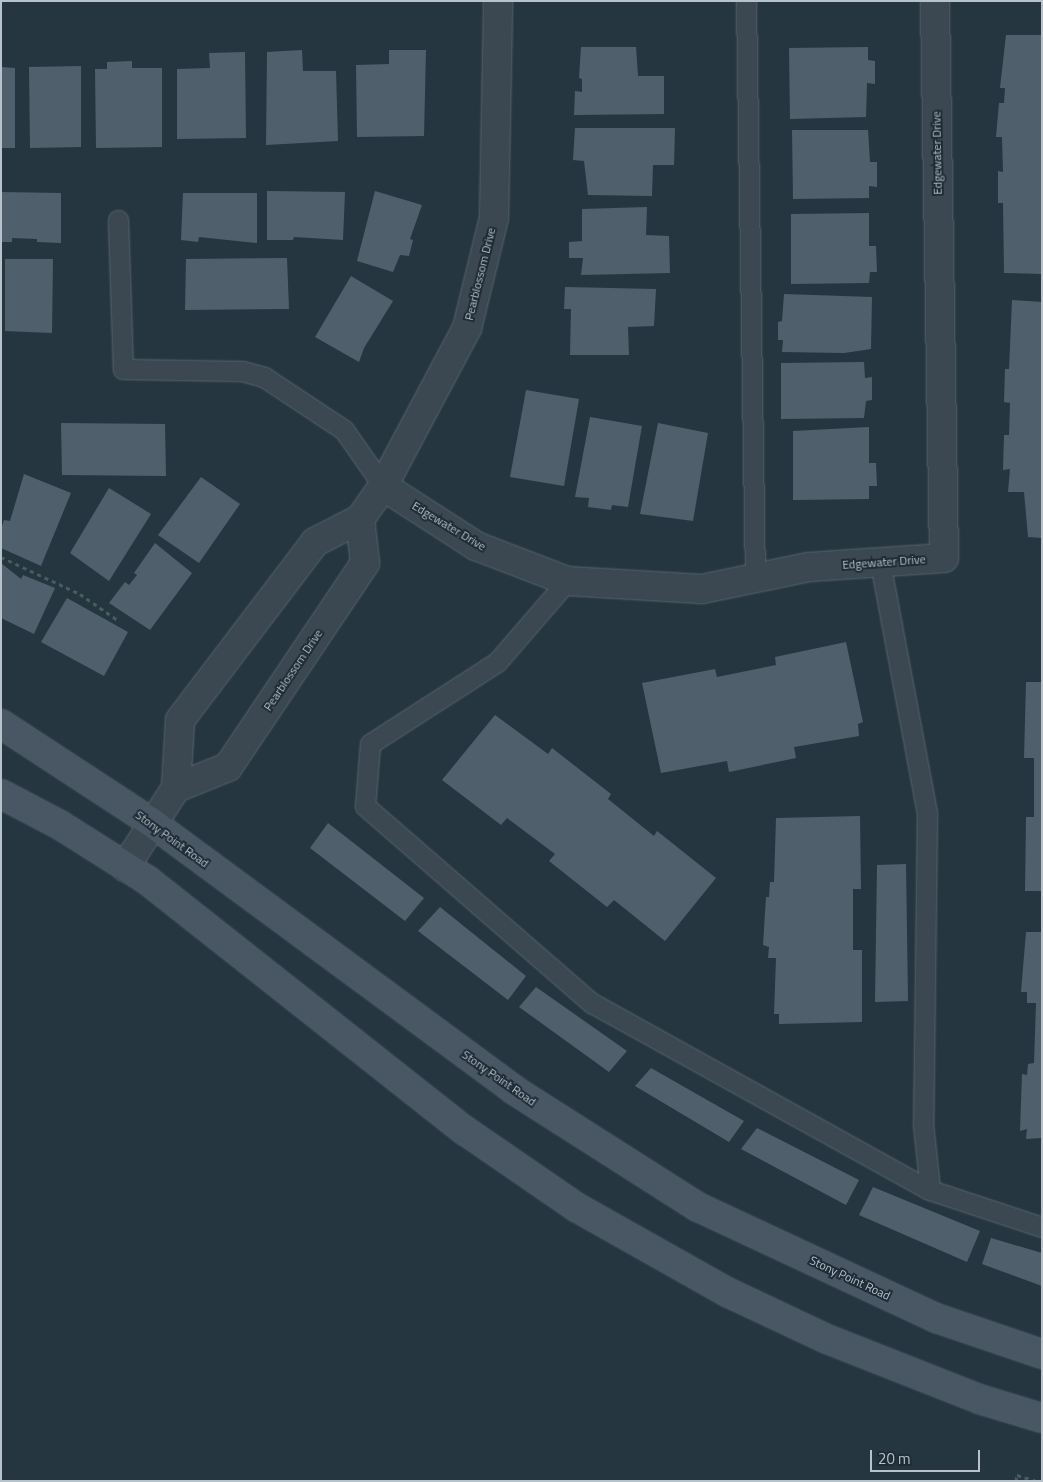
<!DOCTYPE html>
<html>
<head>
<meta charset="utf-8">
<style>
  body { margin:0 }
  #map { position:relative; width:1043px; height:1482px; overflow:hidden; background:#263641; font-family:"Titillium Web",sans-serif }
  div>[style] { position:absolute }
  .building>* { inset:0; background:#4f606c }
  .path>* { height:3px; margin-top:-1.5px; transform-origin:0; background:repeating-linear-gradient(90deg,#475e5d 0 4px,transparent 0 8px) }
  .roads { filter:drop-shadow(0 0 1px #58656e) drop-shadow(0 0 1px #58656e) }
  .lane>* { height:19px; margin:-9.5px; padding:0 9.5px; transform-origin:9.5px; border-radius:9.5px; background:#3b4751 }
  .street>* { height:28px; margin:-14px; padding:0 14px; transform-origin:14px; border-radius:14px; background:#3b4751 }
  .secondary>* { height:28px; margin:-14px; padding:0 14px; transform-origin:14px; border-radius:14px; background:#495764 }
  span { translate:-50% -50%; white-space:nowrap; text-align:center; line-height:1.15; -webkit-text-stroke:4px #1f2c36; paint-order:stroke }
  .street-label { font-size:12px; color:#b7c2cb }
  .frame { position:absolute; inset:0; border:2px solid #b7c2cb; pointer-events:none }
  .scale { position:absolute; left:870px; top:1450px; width:110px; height:22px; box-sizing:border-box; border:2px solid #b7c2cb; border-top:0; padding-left:6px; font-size:15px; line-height:18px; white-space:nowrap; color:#b7c2cb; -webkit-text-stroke:4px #1f2c36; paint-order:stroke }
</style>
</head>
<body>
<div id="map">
  <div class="building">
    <div style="clip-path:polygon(1006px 35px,1042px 35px,1042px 274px,1004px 273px,1003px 203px,998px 203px,998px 171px,1003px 172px,1002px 137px,996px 137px,999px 103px,1004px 103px,1005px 88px,1000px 88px)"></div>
    <div style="clip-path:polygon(581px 47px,636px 47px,638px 76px,664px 76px,664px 114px,574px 115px,575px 91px,582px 92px,582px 79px,579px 78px)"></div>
    <div style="clip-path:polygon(868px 47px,868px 60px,875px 61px,875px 84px,867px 83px,866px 117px,790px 119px,789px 48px)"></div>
    <div style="clip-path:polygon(302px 50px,303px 71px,336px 71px,338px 141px,266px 145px,267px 52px)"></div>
    <div style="clip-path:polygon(389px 50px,426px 50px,424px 136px,357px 137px,356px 65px,389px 64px)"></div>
    <div style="clip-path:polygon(245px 52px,246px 138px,177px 139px,177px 69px,210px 68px,209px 53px)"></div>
    <div style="clip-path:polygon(132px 61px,132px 68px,162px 68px,162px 147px,96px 148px,95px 69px,107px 69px,107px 62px)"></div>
    <div style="clip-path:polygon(81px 66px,81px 147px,30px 148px,29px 67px)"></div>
    <div style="clip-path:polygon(1px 67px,15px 68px,15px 148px,1px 148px)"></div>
    <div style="clip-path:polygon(575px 128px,675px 128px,674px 165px,653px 165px,652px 196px,588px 195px,584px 161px,573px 160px)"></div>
    <div style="clip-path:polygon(792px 130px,868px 130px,870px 162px,877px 162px,877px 187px,869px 186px,869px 198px,793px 199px)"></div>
    <div style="clip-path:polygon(267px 191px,345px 192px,343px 240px,294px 237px,293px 240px,267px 240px)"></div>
    <div style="clip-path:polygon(375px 191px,422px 205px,410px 239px,413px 240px,409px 256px,400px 255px,393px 272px,357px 261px)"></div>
    <div style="clip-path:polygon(1px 192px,61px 193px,61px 243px,37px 242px,37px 239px,12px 238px,12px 242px,1px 242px)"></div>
    <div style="clip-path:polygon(183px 193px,257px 193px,257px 243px,199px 237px,198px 242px,181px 240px)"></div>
    <div style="clip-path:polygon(647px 207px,646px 235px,669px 236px,670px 273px,581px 275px,583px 258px,569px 258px,569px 242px,582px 241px,582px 209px)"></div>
    <div style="clip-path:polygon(869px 213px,869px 246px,876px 246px,877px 272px,870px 272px,869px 283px,791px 284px,791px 214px)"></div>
    <div style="clip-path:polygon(287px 258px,289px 309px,185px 310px,186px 259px)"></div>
    <div style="clip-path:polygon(5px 259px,53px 259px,52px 333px,5px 331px)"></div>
    <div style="clip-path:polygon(351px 276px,393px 301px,364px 348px,359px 362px,315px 337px)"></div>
    <div style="clip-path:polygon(565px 287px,656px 289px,654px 326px,628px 327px,629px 355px,570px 355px,571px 309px,564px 309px)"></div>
    <div style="clip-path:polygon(784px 294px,872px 297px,871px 349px,844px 353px,782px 352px,783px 340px,778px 340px,778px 322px,782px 321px)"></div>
    <div style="clip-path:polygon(1012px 300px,1042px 302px,1042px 538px,1028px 537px,1024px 492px,1008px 492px,1010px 469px,1003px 470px,1004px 435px,1009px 435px,1010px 403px,1004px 402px,1005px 369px,1009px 369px)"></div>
    <div style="clip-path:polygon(864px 362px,865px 378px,872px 377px,872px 400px,866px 401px,864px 418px,781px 419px,781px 363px)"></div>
    <div style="clip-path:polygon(526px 390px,579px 399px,564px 486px,510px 477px)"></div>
    <div style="clip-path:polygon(590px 417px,642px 426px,628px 507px,612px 505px,611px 510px,588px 507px,589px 498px,575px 497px)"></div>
    <div style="clip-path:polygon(61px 423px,165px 424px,166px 476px,62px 475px)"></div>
    <div style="clip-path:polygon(658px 423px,708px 433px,693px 521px,640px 514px)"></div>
    <div style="clip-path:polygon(869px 427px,869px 463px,876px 463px,877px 486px,869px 486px,869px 499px,793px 500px,793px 431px)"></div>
    <div style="clip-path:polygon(24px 474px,71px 493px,41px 566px,1px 548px,1px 529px,4px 520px,10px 521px)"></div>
    <div style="clip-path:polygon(201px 477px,240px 504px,199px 563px,158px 535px)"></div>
    <div style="clip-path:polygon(109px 488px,151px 514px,109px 581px,70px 553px)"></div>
    <div style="clip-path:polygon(155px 543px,192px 573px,150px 630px,109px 603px,125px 582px,129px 585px,137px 575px,134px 573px)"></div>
    <div style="clip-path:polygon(1px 563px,21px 579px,23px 575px,55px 588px,34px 634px,1px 618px)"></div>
    <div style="clip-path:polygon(67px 598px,128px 632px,104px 676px,41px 642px)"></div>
    <div style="clip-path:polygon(846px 642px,863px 722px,858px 724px,859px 736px,794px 747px,796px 758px,729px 772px,727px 761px,661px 773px,642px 683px,715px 669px,717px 677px,776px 665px,775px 657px)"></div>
    <div style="clip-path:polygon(1026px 682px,1042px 682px,1042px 891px,1025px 891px,1026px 817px,1034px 817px,1034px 758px,1024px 758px)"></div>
    <div style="clip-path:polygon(495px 715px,548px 754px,552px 748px,611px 794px,608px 799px,654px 836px,657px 831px,716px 878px,665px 941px,614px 900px,607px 907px,549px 861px,555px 854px,507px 818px,501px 825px,442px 780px)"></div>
    <div style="clip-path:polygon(860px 816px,861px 889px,853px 889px,853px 950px,862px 950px,862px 1022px,779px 1024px,779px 1014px,774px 1014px,776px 958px,768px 958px,769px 947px,763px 945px,766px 897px,769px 897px,770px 882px,774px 882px,776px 818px)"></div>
    <div style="clip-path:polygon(328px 823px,424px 898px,405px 921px,310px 848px)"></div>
    <div style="clip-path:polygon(906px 864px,908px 1001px,875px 1002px,877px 865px)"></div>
    <div style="clip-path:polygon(440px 907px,526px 976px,508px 1000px,418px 931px)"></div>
    <div style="clip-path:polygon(1026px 932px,1042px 932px,1042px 1138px,1026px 1139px,1027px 1129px,1020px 1131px,1022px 1074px,1027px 1075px,1028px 1064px,1034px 1063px,1036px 1003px,1027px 1003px,1027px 992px,1021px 992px)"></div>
    <div style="clip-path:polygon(536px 987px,627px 1051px,609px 1072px,519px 1007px)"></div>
    <div style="clip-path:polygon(651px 1068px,744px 1121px,729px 1142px,635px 1086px)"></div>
    <div style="clip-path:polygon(757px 1128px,859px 1180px,846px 1205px,741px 1149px)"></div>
    <div style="clip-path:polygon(873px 1187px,980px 1231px,967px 1262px,859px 1215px)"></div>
    <div style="clip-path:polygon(991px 1238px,1042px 1253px,1042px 1286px,982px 1264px)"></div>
  </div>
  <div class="path">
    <div style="left:1px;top:557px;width:87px;rotate:25.1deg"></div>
    <div style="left:80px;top:594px;width:47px;rotate:34.7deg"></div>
    <div style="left:1016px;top:1481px;width:6px;rotate:-81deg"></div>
    <div style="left:1017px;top:1475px;width:21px;rotate:17deg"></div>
  </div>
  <div class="roads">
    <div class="lane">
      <div style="left:746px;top:1px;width:577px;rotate:89.11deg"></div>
      <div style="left:118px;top:220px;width:149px;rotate:88.1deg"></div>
      <div style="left:123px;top:369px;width:119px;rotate:1deg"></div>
      <div style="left:242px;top:371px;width:23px;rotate:15deg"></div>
      <div style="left:264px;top:377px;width:96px;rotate:33.5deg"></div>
      <div style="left:344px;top:430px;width:68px;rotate:55.1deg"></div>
      <div style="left:880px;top:562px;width:255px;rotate:79.4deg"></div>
      <div style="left:927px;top:813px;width:311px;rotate:90.7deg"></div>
      <div style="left:923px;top:1124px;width:66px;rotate:83.9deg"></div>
      <div style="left:567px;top:581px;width:107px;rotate:130.8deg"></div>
      <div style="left:497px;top:662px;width:151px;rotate:147.2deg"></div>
      <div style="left:370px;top:744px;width:62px;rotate:94.6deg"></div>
      <div style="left:365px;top:806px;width:301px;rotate:41deg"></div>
      <div style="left:592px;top:1003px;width:386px;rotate:29deg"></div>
      <div style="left:930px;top:1190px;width:118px;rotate:18.3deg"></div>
    </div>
    <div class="street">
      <div style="left:383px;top:486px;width:111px;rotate:32.8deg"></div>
      <div style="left:476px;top:546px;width:97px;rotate:21deg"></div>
      <div style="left:567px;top:581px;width:135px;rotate:3.4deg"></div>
      <div style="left:702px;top:589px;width:109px;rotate:-11.6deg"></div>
      <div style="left:809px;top:567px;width:135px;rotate:-3.8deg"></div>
      <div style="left:944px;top:558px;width:557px;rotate:-90.93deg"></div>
      <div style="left:176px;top:788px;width:56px;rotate:-22deg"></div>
      <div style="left:228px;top:767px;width:246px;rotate:-56.1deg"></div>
      <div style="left:365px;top:563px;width:44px;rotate:-96.5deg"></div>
      <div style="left:125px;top:867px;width:94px;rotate:-57.2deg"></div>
      <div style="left:176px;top:788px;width:68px;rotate:-86.6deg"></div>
      <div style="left:180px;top:720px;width:223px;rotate:-52.8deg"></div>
      <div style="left:315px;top:542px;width:51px;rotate:-27.1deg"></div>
      <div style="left:360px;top:519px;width:40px;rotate:-55.1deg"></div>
      <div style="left:383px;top:486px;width:179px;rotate:-62deg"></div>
      <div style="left:467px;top:328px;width:113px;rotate:-76.2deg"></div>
      <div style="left:494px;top:218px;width:217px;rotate:-88.9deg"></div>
    </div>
    <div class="secondary">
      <div style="left:1px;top:724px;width:179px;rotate:33.2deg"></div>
      <div style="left:151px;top:822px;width:451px;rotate:36.4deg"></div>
      <div style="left:514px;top:1090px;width:218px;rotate:32.5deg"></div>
      <div style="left:698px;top:1207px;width:263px;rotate:25deg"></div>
      <div style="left:936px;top:1318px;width:112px;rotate:18.8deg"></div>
      <div style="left:1px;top:794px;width:67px;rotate:27.7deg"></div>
      <div style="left:60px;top:825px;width:103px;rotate:32.3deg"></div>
      <div style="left:147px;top:880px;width:404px;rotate:38.3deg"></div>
      <div style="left:464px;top:1130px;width:136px;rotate:34.5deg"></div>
      <div style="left:576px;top:1207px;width:173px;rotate:29.4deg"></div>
      <div style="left:727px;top:1292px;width:110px;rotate:25.2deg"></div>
      <div style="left:827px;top:1339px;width:163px;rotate:21.5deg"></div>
      <div style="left:979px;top:1399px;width:66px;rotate:16.8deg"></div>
    </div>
  </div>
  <div class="street-label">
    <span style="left:937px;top:153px;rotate:-91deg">Edgewater Drive</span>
    <span style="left:480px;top:274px;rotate:-76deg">Pearblossom Drive</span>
    <span style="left:449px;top:526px;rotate:31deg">Edgewater Drive</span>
    <span style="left:884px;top:562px;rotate:-4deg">Edgewater Drive</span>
    <span style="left:293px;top:670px;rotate:-56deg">Pearblossom Drive</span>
    <span style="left:172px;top:839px;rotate:36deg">Stony Point Road</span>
    <span style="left:499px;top:1078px;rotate:35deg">Stony Point Road</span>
    <span style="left:850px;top:1278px;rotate:25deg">Stony Point Road</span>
  </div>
  <div class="frame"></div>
  <div class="scale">20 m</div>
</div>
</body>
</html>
